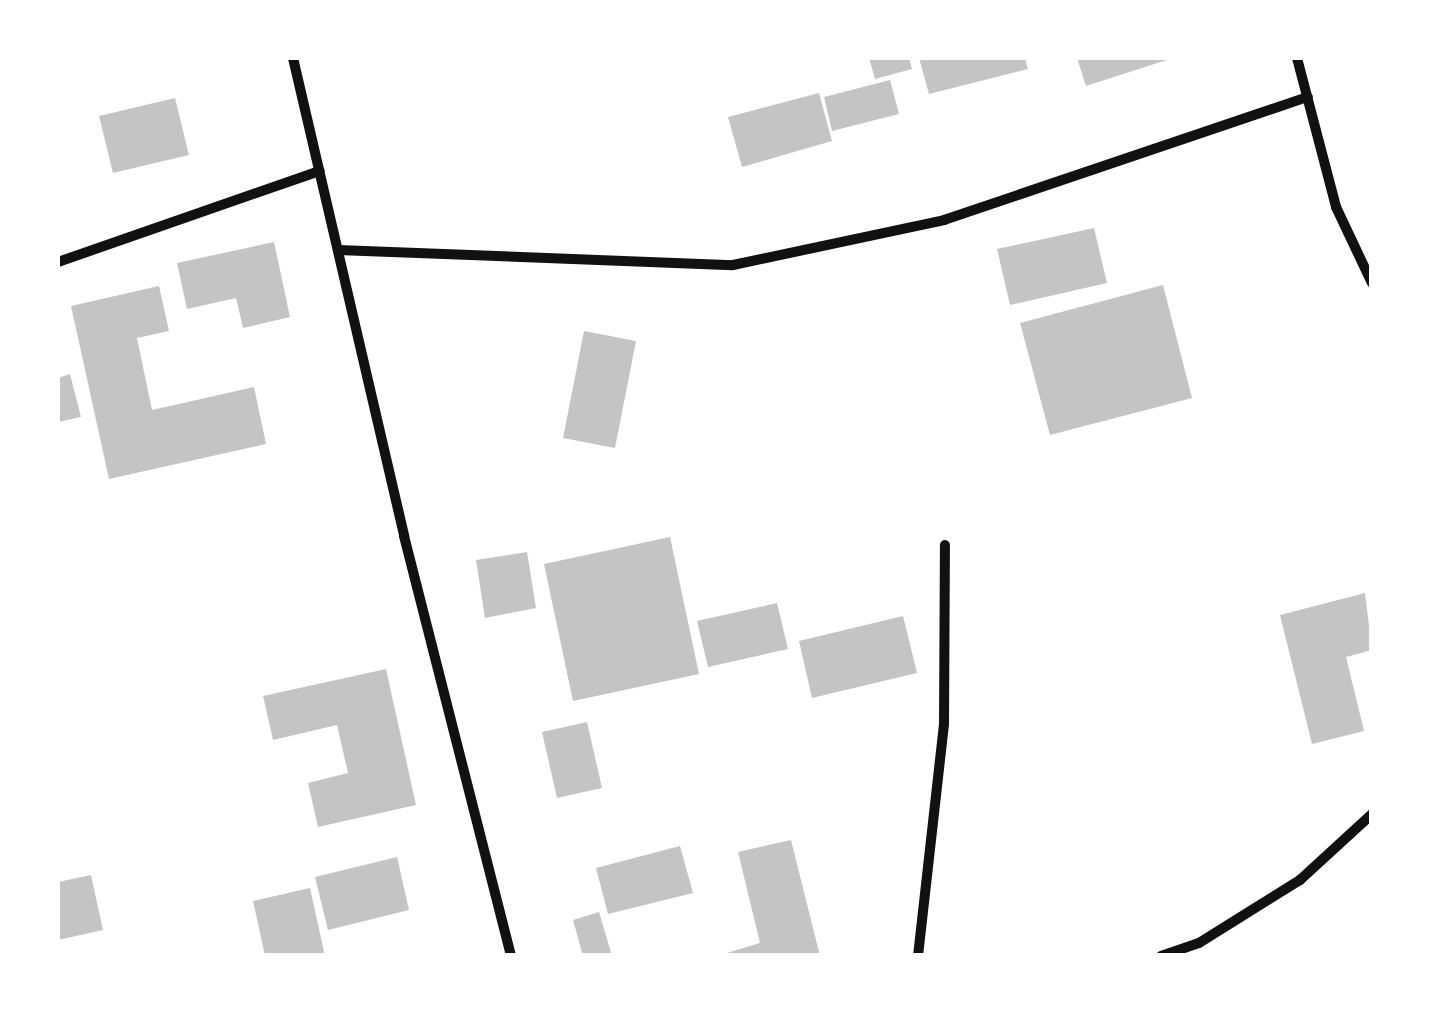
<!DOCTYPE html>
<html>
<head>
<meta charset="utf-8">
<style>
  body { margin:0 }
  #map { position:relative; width:1429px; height:1013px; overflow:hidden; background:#fff; font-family:Figtree,sans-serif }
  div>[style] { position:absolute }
  .building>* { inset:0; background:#c4c4c4 }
  .minor>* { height:10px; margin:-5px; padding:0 5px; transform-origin:5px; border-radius:5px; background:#111 }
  span { translate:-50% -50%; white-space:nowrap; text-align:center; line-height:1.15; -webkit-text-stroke:10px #fff; paint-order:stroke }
  .frame { position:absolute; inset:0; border:60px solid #fff; pointer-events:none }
</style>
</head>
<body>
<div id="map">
  <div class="building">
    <div style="clip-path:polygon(869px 58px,909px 58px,912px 69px,875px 79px)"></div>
    <div style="clip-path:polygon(919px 58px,1025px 58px,1028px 69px,929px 94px)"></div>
    <div style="clip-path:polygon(1077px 58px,1173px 58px,1086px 86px)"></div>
    <div style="clip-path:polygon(890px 80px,899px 114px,832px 131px,824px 97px)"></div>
    <div style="clip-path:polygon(819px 93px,832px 141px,742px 167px,728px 117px)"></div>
    <div style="clip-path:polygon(175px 98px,189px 155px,113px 173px,99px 116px)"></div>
    <div style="clip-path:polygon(1094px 228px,1107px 283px,1010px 305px,997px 249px)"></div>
    <div style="clip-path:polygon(274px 242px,290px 317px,243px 328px,236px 298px,187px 309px,177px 263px)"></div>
    <div style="clip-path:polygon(1163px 285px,1192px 398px,1050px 435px,1020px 323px)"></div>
    <div style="clip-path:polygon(159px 286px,169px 331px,137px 338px,152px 410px,254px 387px,266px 444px,109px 479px,71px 306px)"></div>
    <div style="clip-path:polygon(584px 331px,636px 341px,615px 448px,563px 438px)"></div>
    <div style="clip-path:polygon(70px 374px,81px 417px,58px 422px,58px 378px)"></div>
    <div style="clip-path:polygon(670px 537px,699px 674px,573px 701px,544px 564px)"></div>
    <div style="clip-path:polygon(527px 552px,536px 608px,485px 618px,476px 560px)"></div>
    <div style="clip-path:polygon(1365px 593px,1372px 650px,1346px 657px,1364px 731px,1312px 744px,1280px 615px)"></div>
    <div style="clip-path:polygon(777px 603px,788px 649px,708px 667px,697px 621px)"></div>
    <div style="clip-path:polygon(903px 616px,917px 673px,812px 698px,799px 641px)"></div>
    <div style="clip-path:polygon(386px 669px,416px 805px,318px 827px,308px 783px,348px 773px,337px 725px,273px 740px,263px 696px)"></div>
    <div style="clip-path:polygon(587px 722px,602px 788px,557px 798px,542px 732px)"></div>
    <div style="clip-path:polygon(791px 840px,820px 956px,717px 956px,760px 943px,738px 852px)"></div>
    <div style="clip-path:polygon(680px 846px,693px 893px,608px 914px,596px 868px)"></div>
    <div style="clip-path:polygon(397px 857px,409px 910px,328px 930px,315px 877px)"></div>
    <div style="clip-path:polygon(91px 875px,103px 930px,58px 940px,58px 882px)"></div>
    <div style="clip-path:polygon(310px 888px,325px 956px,265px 956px,253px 901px)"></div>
    <div style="clip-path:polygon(599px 912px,612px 956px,583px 956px,573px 920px)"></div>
  </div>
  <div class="minor">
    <div style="left:293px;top:58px;width:491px;rotate:76.9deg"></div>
    <div style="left:404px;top:536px;width:433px;rotate:75.7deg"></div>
    <div style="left:1297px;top:58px;width:154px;rotate:75.3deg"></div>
    <div style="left:1336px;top:207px;width:84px;rotate:64.7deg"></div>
    <div style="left:338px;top:250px;width:395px;rotate:2.2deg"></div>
    <div style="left:733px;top:265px;width:216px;rotate:-12deg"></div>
    <div style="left:944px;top:220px;width:384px;rotate:-18.7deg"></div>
    <div style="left:58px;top:262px;width:277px;rotate:-19.2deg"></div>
    <div style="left:918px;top:956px;width:233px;rotate:-83.6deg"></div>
    <div style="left:944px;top:724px;width:179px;rotate:-89.7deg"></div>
    <div style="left:1161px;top:956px;width:40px;rotate:-18.9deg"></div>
    <div style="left:1199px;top:943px;width:119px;rotate:-32deg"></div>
    <div style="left:1300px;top:880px;width:98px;rotate:-42.5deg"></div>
  </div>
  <div class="frame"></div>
</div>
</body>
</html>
